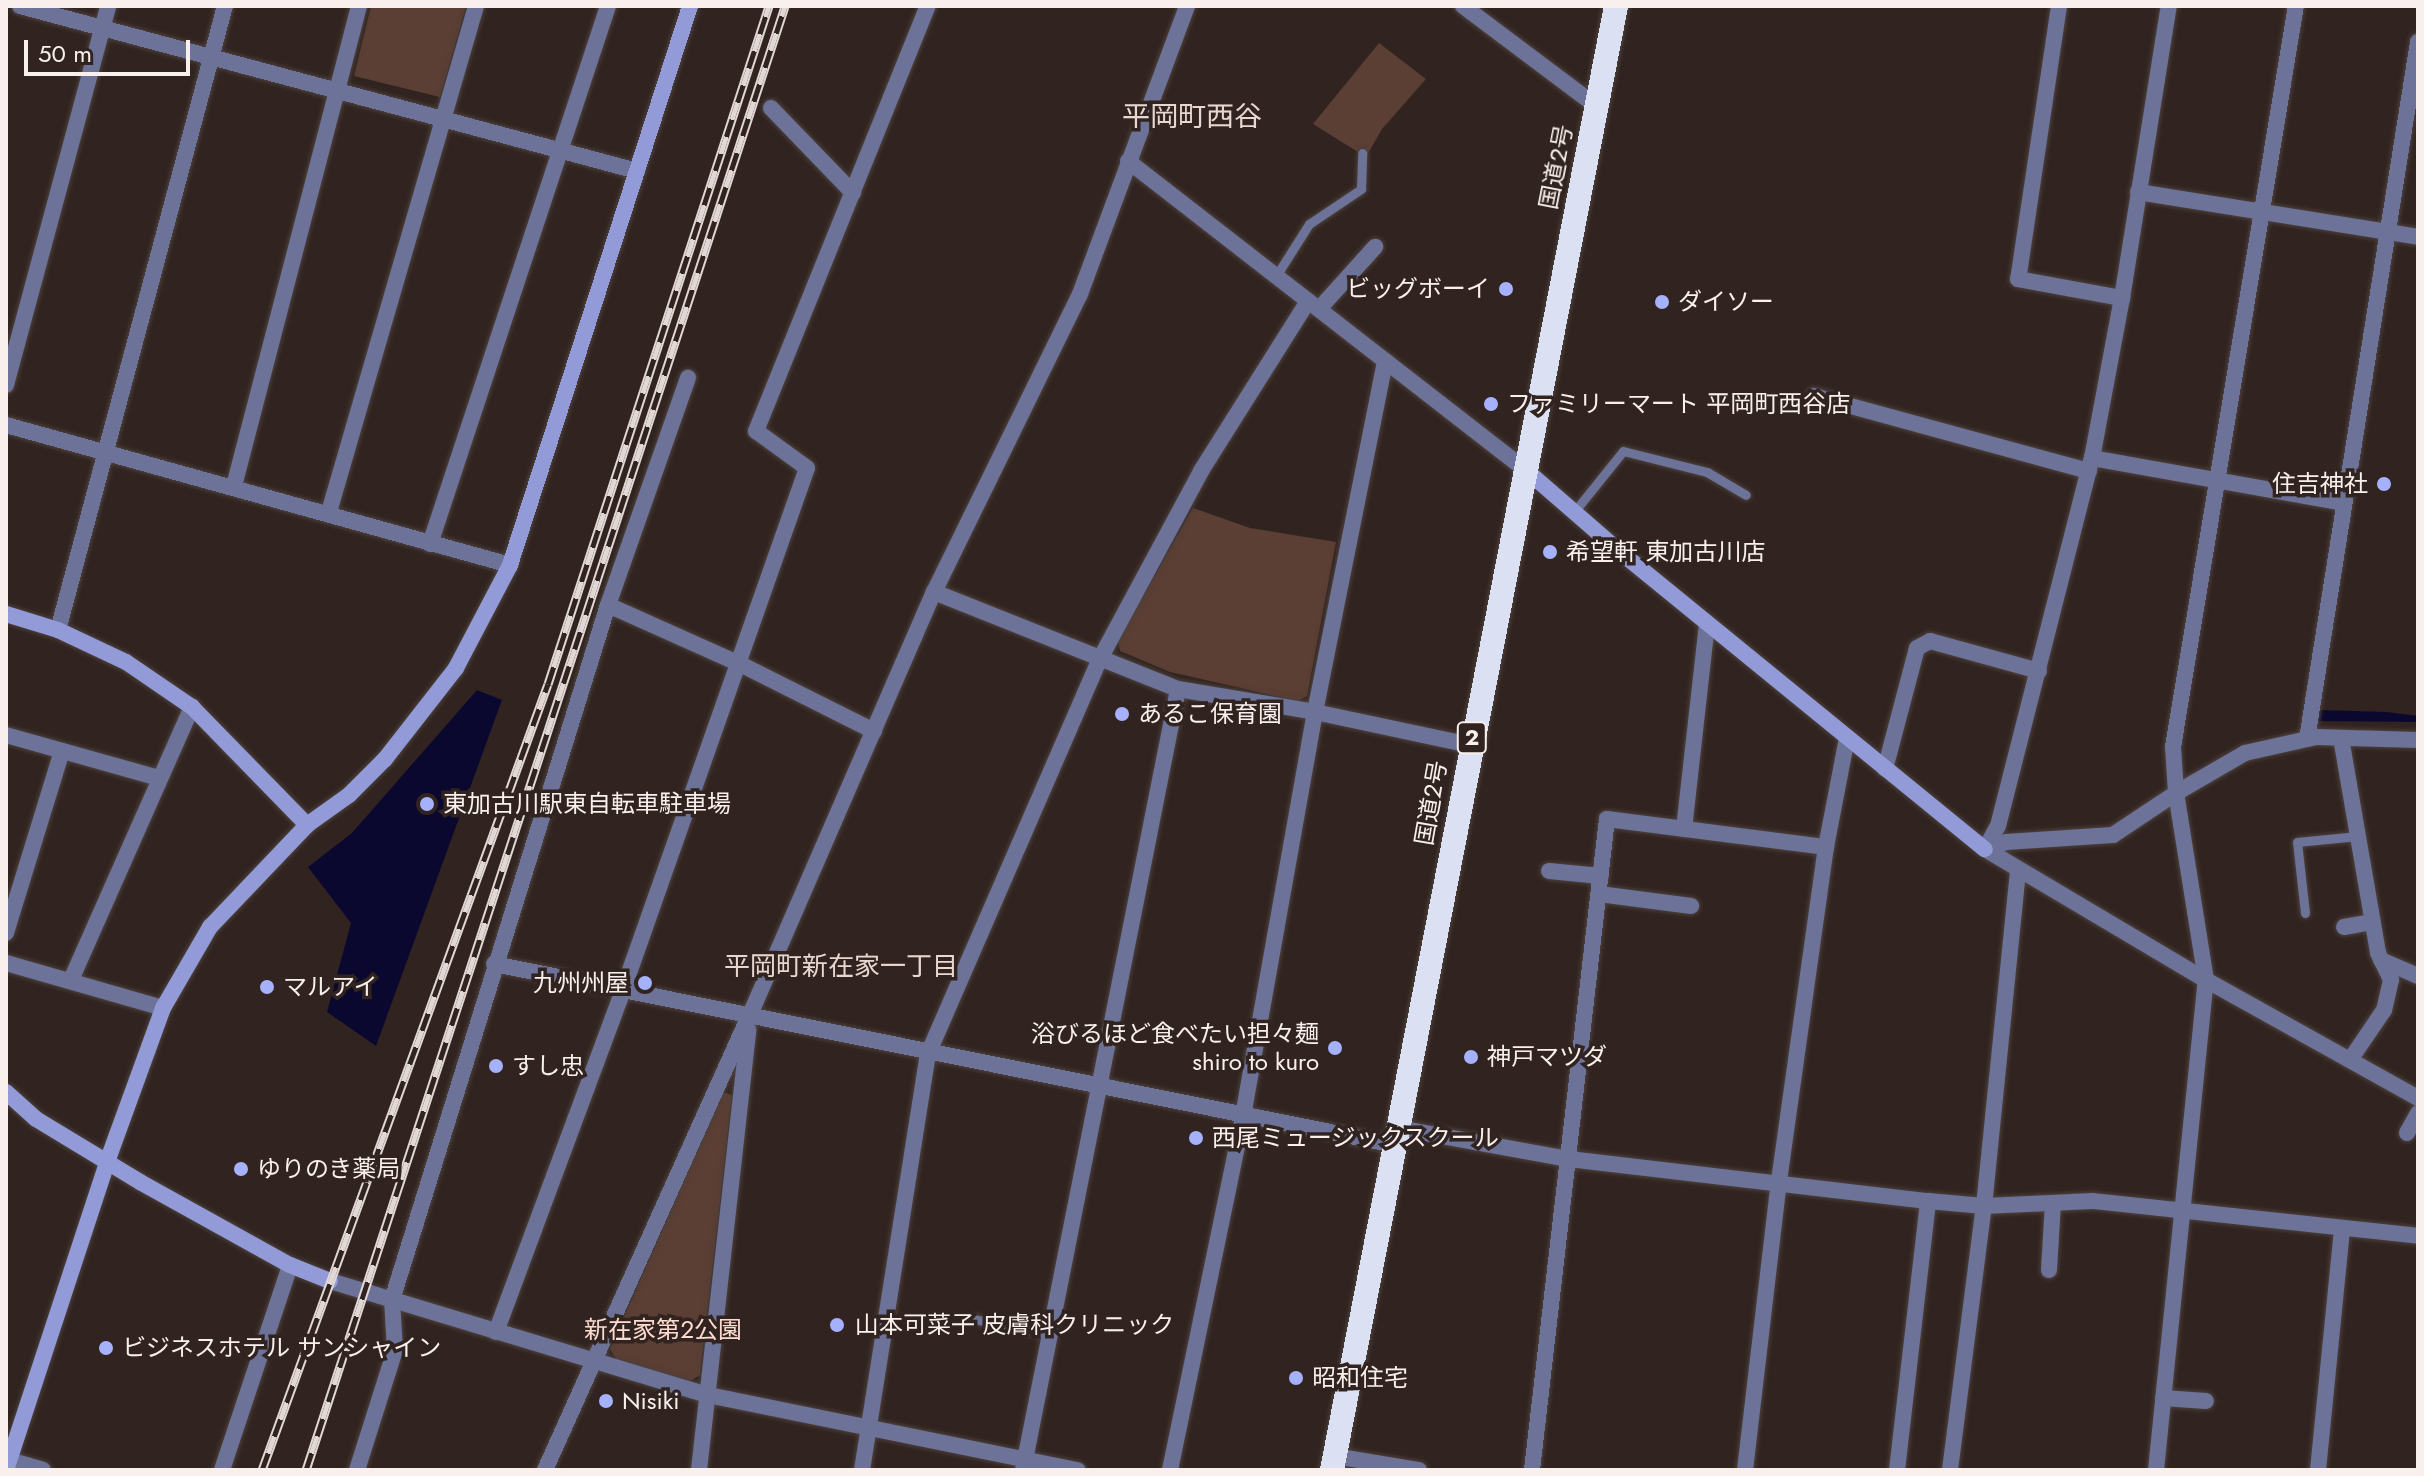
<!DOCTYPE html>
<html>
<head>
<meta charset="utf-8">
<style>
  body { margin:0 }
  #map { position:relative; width:2424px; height:1476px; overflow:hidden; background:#312420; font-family:Jost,"Noto Sans JP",sans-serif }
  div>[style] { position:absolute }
  .green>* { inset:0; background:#5b3e34 }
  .water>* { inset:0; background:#0a082e }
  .roads { filter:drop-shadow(0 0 2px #4d413d) drop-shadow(0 0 2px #4d413d) }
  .lane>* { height:9px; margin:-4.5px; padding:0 4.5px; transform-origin:4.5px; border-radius:4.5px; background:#6c7298 }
  .street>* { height:16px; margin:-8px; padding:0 8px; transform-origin:8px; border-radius:8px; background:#6c7298 }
  .secondary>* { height:16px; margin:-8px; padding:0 8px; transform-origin:8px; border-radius:8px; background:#929bd8 }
  .highway>* { height:24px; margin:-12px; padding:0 12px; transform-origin:12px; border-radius:12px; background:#dce0f3 }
  .rail>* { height:9px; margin-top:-4.5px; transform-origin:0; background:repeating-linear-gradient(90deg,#312420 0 18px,#e1d7d4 0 36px); box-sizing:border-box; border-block:2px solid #e1d7d4 }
  .dots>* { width:22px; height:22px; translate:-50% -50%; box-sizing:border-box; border:4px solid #312420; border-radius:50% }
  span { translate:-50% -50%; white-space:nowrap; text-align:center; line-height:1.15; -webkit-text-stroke:7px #312420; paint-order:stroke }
  .shield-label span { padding:2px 6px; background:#312420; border:2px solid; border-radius:6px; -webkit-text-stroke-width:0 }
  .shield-label { font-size:22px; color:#f9f0ed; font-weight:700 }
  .street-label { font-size:24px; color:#f9f0ed }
  .poi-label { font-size:24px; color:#f9f0ed }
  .right { translate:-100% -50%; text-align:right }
  .left { translate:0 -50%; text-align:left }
  .park-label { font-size:24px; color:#fddbd0 }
  .neighbourhood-label { font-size:26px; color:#e8d6d0 }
  .quarter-label { font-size:28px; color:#e8d6d0 }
  .frame { position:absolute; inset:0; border:8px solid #f9f0ed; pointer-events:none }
  .scale { position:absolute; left:24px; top:40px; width:166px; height:36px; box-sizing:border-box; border:4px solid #f9f0ed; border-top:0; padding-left:10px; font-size:24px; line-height:28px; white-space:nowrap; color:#f9f0ed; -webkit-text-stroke:6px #312420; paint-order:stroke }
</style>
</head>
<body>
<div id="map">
  <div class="green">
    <div style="clip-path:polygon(371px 6px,466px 6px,440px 97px,354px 76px)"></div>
    <div style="clip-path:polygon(1379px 43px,1426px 79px,1382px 129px,1366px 157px,1313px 124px)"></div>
    <div style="clip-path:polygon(1193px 508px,1250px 528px,1336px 542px,1307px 696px,1298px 701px,1170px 672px,1120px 651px,1118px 641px)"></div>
    <div style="clip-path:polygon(723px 1092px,732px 1095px,700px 1375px,690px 1381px,616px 1359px,610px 1349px)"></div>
  </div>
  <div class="water">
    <div style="clip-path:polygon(477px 690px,502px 700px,376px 1046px,327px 1012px,351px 923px,308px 867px,352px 833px)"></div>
    <div style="clip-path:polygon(2319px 710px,2387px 712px,2418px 716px,2418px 722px,2318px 721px)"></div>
  </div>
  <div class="roads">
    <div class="lane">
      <div style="left:1276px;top:276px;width:62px;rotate:-57.6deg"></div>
      <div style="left:1309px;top:224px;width:63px;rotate:-33.9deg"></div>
      <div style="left:1361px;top:189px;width:36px;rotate:-88deg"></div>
      <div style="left:1574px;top:512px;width:78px;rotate:-51.2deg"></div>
      <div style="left:1623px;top:451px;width:87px;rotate:14deg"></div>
      <div style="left:1707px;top:472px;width:45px;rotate:30.5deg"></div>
      <div style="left:2305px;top:913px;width:71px;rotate:-96.4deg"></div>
      <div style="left:2297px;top:842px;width:61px;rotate:-5.6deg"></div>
      <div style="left:974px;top:1319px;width:79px;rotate:11.7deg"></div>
    </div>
    <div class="street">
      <div style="left:20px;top:6px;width:639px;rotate:14.97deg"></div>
      <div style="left:1463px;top:6px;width:166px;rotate:36.9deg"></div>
      <div style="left:2059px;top:6px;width:276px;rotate:98.5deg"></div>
      <div style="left:2018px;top:279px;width:106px;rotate:10.4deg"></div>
      <div style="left:771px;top:108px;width:118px;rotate:46deg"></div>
      <div style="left:1128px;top:161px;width:505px;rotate:37.85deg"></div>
      <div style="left:2138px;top:192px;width:284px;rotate:9.1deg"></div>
      <div style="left:1319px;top:309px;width:84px;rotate:-47.9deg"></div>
      <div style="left:6px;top:385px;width:392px;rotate:-74.9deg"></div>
      <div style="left:1814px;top:396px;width:285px;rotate:15.3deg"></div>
      <div style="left:6px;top:425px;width:523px;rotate:15.52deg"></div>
      <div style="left:2092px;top:458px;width:256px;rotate:10.1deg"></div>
      <div style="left:234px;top:486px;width:496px;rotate:-75.4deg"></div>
      <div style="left:329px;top:512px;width:527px;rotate:-73.8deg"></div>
      <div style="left:430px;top:544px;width:567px;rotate:-71.69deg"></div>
      <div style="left:934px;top:592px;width:263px;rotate:21.7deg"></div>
      <div style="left:1178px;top:689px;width:139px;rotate:9.5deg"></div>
      <div style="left:1315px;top:712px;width:158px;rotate:12deg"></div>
      <div style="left:608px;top:605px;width:145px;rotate:24.1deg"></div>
      <div style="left:740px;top:664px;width:150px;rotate:26.6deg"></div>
      <div style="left:58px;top:630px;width:646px;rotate:-75.02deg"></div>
      <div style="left:6px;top:735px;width:159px;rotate:15.7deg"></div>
      <div style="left:2341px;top:738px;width:218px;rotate:80.2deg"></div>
      <div style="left:2378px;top:953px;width:30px;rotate:64deg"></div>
      <div style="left:2391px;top:980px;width:31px;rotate:103deg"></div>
      <div style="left:2384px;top:1010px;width:60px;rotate:124.2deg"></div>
      <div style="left:2307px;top:739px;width:706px;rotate:-80.95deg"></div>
      <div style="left:1885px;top:769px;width:125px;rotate:-75.2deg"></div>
      <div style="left:1917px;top:648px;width:15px;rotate:-28deg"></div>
      <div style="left:1930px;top:641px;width:113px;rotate:15.4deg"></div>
      <div style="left:1684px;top:829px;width:206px;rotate:-83.6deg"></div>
      <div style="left:1985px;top:849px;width:26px;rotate:-61deg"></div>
      <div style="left:1998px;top:826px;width:380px;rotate:-75.7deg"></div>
      <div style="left:2092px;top:458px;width:163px;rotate:-79.4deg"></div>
      <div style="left:2122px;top:298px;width:296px;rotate:-80.9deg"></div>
      <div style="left:1985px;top:849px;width:257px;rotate:30.7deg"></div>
      <div style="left:2206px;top:980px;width:243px;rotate:29.1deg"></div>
      <div style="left:1985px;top:849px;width:22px;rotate:-18deg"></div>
      <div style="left:2006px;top:842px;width:107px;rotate:-3.7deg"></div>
      <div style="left:2113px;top:835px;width:76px;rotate:-33.7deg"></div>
      <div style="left:2176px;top:793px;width:80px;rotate:-30.1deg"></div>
      <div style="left:2245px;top:753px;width:73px;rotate:-12.7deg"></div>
      <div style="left:2316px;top:737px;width:102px;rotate:1.7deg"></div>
      <div style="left:1549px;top:871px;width:52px;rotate:5.5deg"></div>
      <div style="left:1599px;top:894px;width:93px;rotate:7.4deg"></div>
      <div style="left:2344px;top:927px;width:29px;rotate:-10deg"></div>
      <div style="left:6px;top:933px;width:190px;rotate:-72.9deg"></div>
      <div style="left:2381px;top:960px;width:40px;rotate:23.4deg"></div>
      <div style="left:6px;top:963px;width:163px;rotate:16deg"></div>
      <div style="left:494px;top:964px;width:919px;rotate:11.36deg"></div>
      <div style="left:71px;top:980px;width:299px;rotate:-66.1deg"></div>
      <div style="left:1398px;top:1128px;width:174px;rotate:10.3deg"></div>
      <div style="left:1569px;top:1159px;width:361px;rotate:6.7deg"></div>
      <div style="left:1928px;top:1201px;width:56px;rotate:5.1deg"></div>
      <div style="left:1984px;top:1206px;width:109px;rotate:-2.6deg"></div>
      <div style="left:2093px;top:1201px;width:327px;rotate:6.1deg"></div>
      <div style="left:2407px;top:1133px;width:23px;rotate:-61deg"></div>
      <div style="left:2049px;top:1270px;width:67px;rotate:-86.6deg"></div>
      <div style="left:330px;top:1281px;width:395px;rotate:16.8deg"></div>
      <div style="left:708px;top:1395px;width:377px;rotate:11.5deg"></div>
      <div style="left:496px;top:1332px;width:365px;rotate:-69.6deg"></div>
      <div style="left:623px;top:990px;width:553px;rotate:-70.58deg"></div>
      <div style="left:807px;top:468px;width:63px;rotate:-144deg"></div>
      <div style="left:756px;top:431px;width:458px;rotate:-68deg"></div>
      <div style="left:2163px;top:1398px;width:43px;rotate:4deg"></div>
      <div style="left:1334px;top:1456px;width:86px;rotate:9.4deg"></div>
      <div style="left:9px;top:1460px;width:35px;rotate:16deg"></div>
      <div style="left:222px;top:1470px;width:216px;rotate:-71.6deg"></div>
      <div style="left:357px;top:1470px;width:126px;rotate:-72.4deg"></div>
      <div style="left:395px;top:1350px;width:50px;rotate:-93.4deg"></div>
      <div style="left:392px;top:1300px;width:728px;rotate:-72.74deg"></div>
      <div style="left:608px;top:605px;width:241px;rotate:-70.6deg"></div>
      <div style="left:545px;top:1470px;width:497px;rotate:-65.8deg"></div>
      <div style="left:749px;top:1017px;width:464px;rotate:-66.5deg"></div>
      <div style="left:934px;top:592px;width:332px;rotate:-63.9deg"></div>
      <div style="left:1080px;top:294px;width:307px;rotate:-69.6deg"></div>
      <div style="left:699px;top:1470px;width:443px;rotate:-83.6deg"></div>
      <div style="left:862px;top:1470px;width:421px;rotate:-81deg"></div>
      <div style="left:928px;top:1054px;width:433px;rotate:-66.5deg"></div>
      <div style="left:1101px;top:657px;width:211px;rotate:-61.7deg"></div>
      <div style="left:1201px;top:471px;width:201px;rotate:-57.8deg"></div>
      <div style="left:1023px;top:1470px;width:796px;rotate:-78.77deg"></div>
      <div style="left:1170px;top:1470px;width:361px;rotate:-78.3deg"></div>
      <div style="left:1243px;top:1116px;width:410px;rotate:-79.9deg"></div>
      <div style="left:1315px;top:712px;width:358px;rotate:-78.7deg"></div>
      <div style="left:1532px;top:1470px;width:655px;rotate:-83.43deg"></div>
      <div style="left:1607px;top:819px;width:221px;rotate:7.3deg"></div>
      <div style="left:1745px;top:1470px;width:291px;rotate:-83.3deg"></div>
      <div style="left:1779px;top:1181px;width:337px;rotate:-82deg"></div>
      <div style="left:1826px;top:847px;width:111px;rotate:-79.1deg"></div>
      <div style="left:1897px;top:1470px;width:271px;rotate:-83.4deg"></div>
      <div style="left:1950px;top:1470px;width:266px;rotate:-82.7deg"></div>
      <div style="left:1984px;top:1206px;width:337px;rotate:-84.2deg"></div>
      <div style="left:2156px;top:1470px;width:493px;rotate:-84.2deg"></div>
      <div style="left:2206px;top:980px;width:189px;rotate:-99.1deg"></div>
      <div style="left:2176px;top:793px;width:46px;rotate:-93.7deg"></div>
      <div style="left:2173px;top:747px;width:751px;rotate:-80.58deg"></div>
      <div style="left:2318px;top:1470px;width:243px;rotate:-84.3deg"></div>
    </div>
    <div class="secondary">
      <div style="left:1527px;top:471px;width:122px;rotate:41deg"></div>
      <div style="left:1619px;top:551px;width:472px;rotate:39.2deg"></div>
      <div style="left:6px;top:614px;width:54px;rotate:17.1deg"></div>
      <div style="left:58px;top:630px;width:75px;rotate:25.2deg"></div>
      <div style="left:126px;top:662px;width:80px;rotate:34.3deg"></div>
      <div style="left:192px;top:707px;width:165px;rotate:45.7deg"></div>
      <div style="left:6px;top:1092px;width:40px;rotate:42deg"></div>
      <div style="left:36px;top:1119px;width:122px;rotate:31.2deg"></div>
      <div style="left:140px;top:1182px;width:171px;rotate:29deg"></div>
      <div style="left:290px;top:1265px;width:43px;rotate:21.8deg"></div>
      <div style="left:6px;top:1470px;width:324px;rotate:-71.8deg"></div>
      <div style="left:107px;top:1162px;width:164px;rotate:-70deg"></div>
      <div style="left:163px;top:1008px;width:94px;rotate:-59.9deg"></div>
      <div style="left:210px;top:927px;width:141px;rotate:-46.4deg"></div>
      <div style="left:307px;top:825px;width:52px;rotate:-35.5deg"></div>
      <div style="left:349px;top:795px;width:51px;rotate:-45deg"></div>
      <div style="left:385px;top:759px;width:115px;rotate:-52deg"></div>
      <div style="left:456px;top:668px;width:116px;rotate:-62.3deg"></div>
      <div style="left:510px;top:565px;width:587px;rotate:-72.15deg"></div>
    </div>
    <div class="highway">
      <div style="left:1332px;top:1470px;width:1491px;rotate:-79.02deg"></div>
    </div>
  </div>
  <div class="rail">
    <div style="left:262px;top:1470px;width:836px;rotate:-70.01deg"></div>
    <div style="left:548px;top:684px;width:713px;rotate:-71.95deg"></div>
    <div style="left:306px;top:1470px;width:1540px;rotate:-71.88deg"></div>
  </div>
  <div class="dots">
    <div style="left:1506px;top:289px;background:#a6b1fc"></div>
    <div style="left:1662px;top:302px;background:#a6b1fc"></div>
    <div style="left:1491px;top:404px;background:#a6b1fc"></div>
    <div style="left:2384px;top:484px;background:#a6b1fc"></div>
    <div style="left:1550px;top:552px;background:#a6b1fc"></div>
    <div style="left:1122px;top:714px;background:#a6b1fc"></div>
    <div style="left:427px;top:804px;background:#a6b1fc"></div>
    <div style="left:645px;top:983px;background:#a6b1fc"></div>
    <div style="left:267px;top:987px;background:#a6b1fc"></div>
    <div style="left:1335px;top:1048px;background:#a6b1fc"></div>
    <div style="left:1471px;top:1057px;background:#a6b1fc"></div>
    <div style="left:496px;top:1066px;background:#a6b1fc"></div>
    <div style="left:1196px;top:1138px;background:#a6b1fc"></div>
    <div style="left:241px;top:1169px;background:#a6b1fc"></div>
    <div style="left:837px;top:1325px;background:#a6b1fc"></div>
    <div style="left:106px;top:1348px;background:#a6b1fc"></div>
    <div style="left:1296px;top:1378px;background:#a6b1fc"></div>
    <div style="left:606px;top:1401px;background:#a6b1fc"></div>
  </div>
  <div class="shield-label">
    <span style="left:1472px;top:738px">2</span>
  </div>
  <div class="street-label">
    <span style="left:1556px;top:167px;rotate:-79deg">国道2号</span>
    <span style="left:1431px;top:803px;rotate:-80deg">国道2号</span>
  </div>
  <div class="poi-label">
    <span class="right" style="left:1490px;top:289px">ビッグボーイ</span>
    <span class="left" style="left:1678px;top:302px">ダイソー</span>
    <span class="left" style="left:1507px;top:404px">ファミリーマート 平岡町西谷店</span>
    <span class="right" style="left:2368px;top:484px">住吉神社</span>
    <span class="left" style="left:1566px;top:552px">希望軒 東加古川店</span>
    <span class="left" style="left:1138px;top:714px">あるこ保育園</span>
    <span class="left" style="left:443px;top:804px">東加古川駅東自転車駐車場</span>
    <span class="right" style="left:629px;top:983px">九州州屋</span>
    <span class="left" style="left:283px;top:987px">マルアイ</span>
    <span class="right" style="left:1319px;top:1048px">浴びるほど食べたい担々麺<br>shiro to kuro</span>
    <span class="left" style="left:1487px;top:1057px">神戸マツダ</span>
    <span class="left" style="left:512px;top:1066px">すし忠</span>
    <span class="left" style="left:1212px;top:1138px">西尾ミュージックスクール</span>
    <span class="left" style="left:257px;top:1169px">ゆりのき薬局</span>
    <span class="left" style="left:855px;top:1325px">山本可菜子 皮膚科クリニック</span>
    <span class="left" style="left:122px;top:1348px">ビジネスホテル サンシャイン</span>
    <span class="left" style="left:1312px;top:1378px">昭和住宅</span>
    <span class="left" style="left:622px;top:1401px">Nisiki</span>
  </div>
  <div class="park-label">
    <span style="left:663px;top:1330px">新在家第２公園</span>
  </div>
  <div class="neighbourhood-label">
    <span style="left:841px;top:967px">平岡町新在家一丁目</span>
  </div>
  <div class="quarter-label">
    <span style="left:1192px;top:117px">平岡町西谷</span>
  </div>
  <div class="frame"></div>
  <div class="scale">50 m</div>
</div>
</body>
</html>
